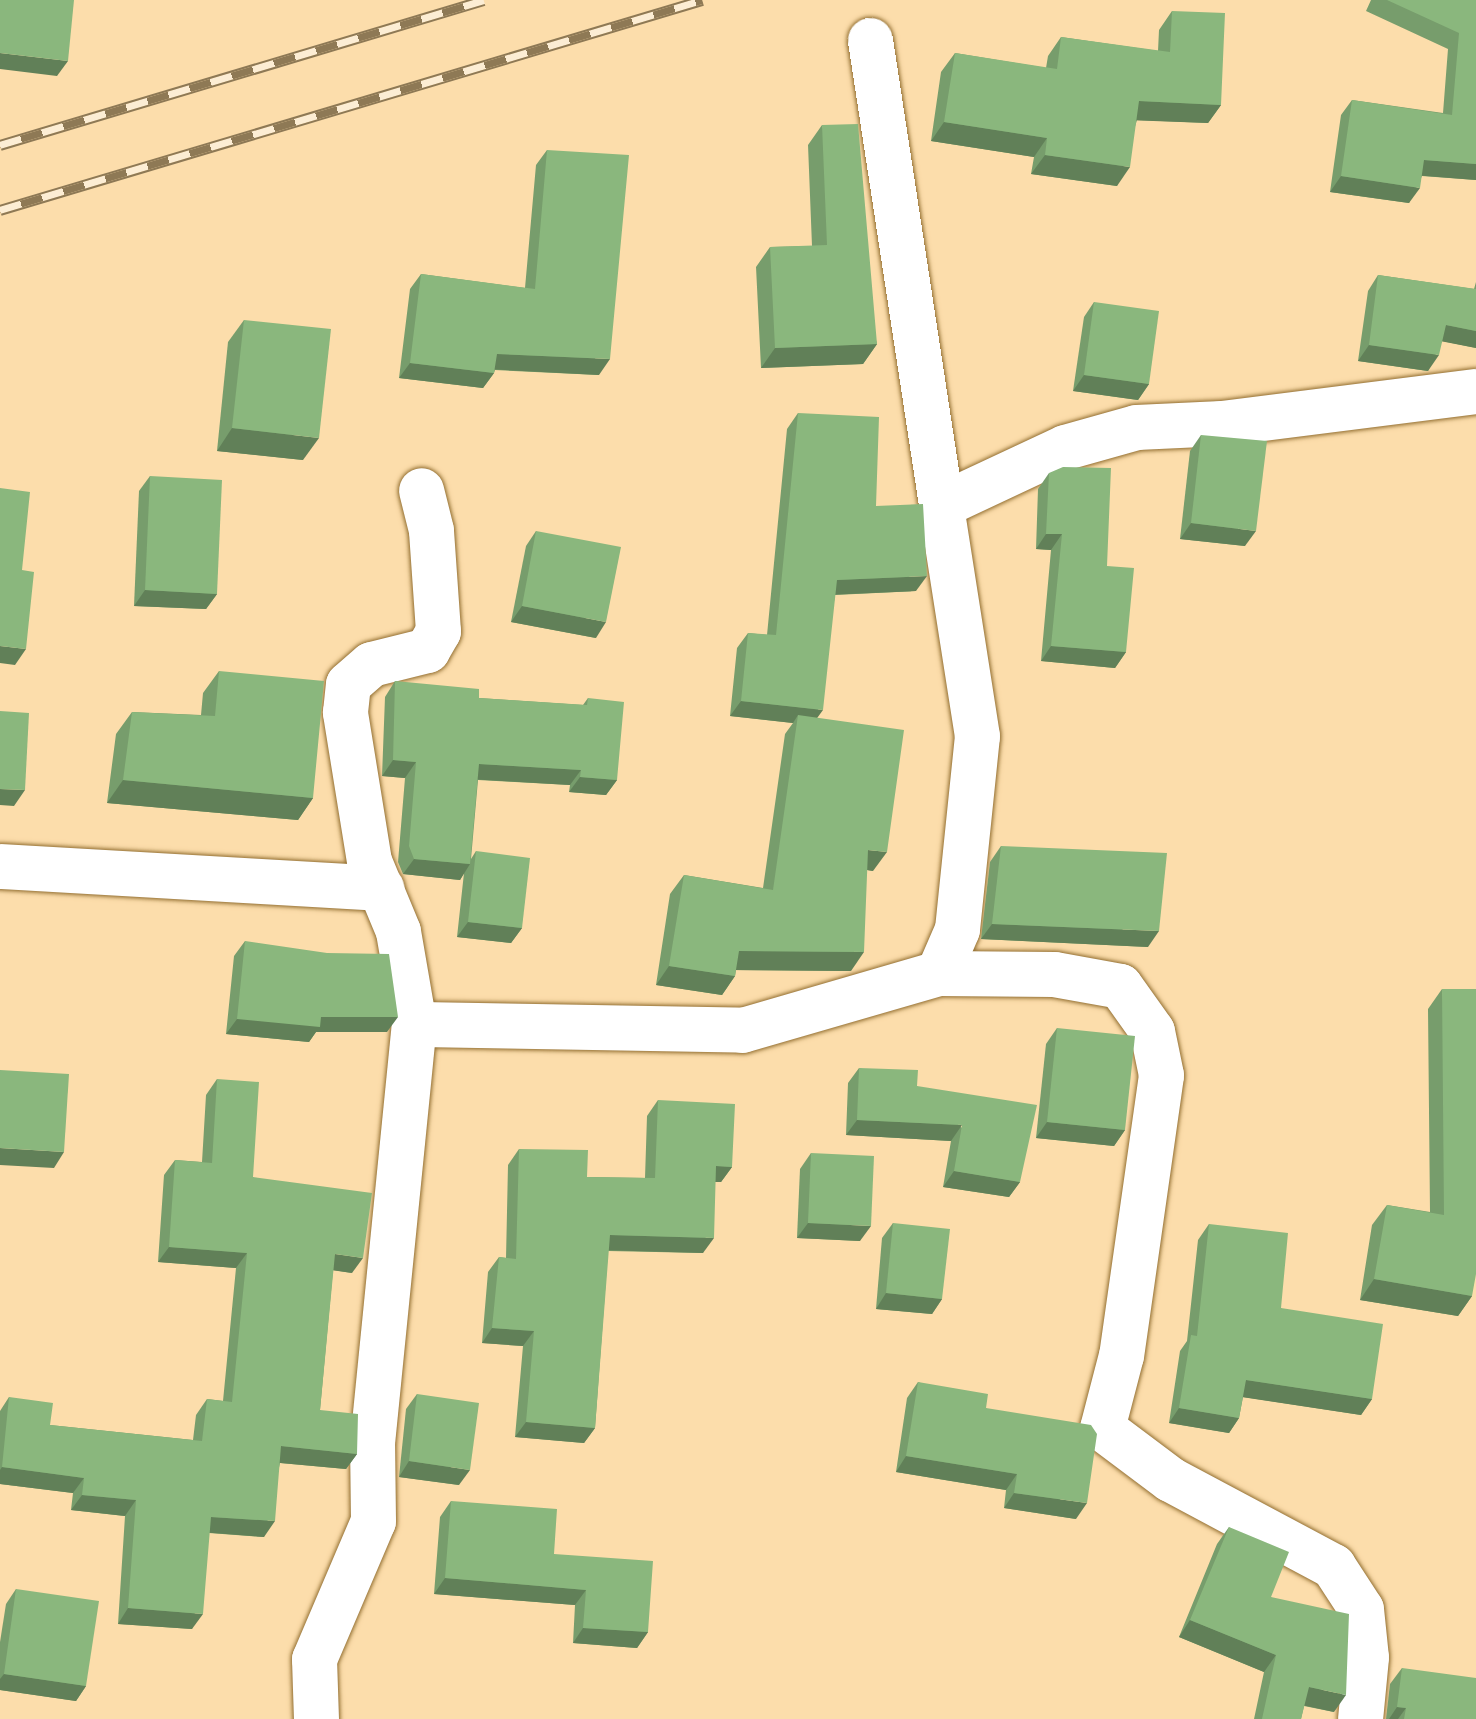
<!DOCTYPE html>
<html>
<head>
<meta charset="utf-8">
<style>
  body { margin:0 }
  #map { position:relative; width:1476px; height:1719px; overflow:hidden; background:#fcddab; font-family:Poppins,sans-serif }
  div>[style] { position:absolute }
  .roads { filter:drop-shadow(0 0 2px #936f31) drop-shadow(0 0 2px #936f31) }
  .minor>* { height:45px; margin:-22.5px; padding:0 22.5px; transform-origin:22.5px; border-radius:22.5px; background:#fff }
  .rail>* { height:11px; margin-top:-5.5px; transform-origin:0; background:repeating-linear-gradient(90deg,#fcedd4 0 22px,#8e7955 0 44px); box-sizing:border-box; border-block:2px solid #8e7955 }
  .wall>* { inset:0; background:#779d6c }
  .shaded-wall>* { inset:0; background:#618058 }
  .building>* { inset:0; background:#8ab77d }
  span { translate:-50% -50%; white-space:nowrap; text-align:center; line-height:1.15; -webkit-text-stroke:8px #fcedd4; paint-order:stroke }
</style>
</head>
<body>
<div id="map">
  <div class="roads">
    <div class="minor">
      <div style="left:870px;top:40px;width:470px;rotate:81.3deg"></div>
      <div style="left:0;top:866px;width:382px;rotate:3.3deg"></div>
      <div style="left:938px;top:973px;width:116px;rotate:0.5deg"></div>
      <div style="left:1054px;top:974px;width:67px;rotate:10.3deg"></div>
      <div style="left:1120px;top:986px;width:55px;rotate:54.6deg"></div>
      <div style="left:1152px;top:1031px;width:45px;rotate:78.4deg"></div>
      <div style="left:1161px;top:1075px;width:283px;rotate:98.1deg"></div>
      <div style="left:1121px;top:1355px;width:75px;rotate:104.6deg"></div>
      <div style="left:1102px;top:1428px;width:85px;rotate:36.9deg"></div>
      <div style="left:1170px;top:1479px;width:185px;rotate:28.1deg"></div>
      <div style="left:1333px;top:1566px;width:51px;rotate:56.9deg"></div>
      <div style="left:1361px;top:1609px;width:48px;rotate:84.1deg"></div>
      <div style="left:1366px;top:1657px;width:62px;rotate:95.5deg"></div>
      <div style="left:414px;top:1024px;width:94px;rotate:-99.8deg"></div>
      <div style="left:398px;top:931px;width:76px;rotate:-112.5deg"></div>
      <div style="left:369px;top:861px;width:151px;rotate:-99.2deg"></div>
      <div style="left:345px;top:712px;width:28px;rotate:-84deg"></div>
      <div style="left:348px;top:684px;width:30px;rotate:-41deg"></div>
      <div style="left:371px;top:664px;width:58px;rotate:-14deg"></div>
      <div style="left:427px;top:650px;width:22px;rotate:-60deg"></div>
      <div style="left:438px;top:631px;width:101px;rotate:-94deg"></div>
      <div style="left:431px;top:530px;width:41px;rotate:-104deg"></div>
      <div style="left:316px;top:1719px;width:60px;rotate:-91.9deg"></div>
      <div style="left:314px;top:1659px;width:150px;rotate:-66.9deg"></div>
      <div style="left:373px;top:1521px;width:78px;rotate:-90.7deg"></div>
      <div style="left:372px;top:1443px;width:421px;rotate:-84.3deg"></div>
      <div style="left:414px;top:1024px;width:328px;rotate:1deg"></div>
      <div style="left:742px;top:1030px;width:204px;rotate:-16.2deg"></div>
      <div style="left:938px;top:973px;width:48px;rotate:-66.6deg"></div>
      <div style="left:957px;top:929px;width:194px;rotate:-84.1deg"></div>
      <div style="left:977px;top:736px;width:234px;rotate:-98.9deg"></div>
      <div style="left:941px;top:505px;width:137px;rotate:-25.1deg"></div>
      <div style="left:1065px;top:447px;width:74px;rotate:-15.7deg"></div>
      <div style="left:1136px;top:427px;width:86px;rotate:-2.7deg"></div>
      <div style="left:1222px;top:423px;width:256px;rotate:-7.2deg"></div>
    </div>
  </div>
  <div class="rail">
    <div style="left:0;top:145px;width:505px;rotate:-16.68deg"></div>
    <div style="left:0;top:210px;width:733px;rotate:-16.65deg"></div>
  </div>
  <div class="wall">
    <div style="clip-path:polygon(1371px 0,1476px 0,1476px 180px,1422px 176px,1409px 203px,1330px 192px,1341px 115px,1352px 100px,1443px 113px,1448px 49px,1366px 11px)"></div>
    <div style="clip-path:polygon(1172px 11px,1221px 105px,1208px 123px,1137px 120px,1117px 186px,1031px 174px,1034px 157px,931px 141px,941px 72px,955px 53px,1046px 68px,1048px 56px,1061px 37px,1158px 51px,1159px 30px)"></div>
    <div style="clip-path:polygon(822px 125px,877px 344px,863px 364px,761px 368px,756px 267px,770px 247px,812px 246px,808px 145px)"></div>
    <div style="clip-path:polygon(547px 150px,599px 375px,495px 370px,494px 373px,483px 388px,399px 378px,410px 289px,421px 274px,525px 288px,536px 165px)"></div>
    <div style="clip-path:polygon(1378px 275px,1474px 289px,1476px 282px,1476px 348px,1442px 341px,1428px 371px,1358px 361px,1368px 291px)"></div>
    <div style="clip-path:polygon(1094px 302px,1149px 384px,1138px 400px,1073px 391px,1084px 317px)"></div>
    <div style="clip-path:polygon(244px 320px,303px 460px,217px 451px,228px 342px)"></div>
    <div style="clip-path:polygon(798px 413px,876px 506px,916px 591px,835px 595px,817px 718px,873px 871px,867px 870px,851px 971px,736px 970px,735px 976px,722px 995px,656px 985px,670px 894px,684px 875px,763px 888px,785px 734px,793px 723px,730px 716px,737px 648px,748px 633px,767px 635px,787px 429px)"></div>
    <div style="clip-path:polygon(1201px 435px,1245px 546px,1180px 539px,1190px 451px)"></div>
    <div style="clip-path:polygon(1049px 473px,1107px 566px,1126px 652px,1115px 668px,1041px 661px,1051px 550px,1036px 549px,1038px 489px)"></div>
    <div style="clip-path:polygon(150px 476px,217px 594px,206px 609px,134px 606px,139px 491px)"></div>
    <div style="clip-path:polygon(536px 531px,596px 638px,511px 622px,526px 546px)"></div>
    <div style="clip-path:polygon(219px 671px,313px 798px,298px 820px,107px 803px,116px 734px,132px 712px,201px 715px,203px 693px)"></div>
    <div style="clip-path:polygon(395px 681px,479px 698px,583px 705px,588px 698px,617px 780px,606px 795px,569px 792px,570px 785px,478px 780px,471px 859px,476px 851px,522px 928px,511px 943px,457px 937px,464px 873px,460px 880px,403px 874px,398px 862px,405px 778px,382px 776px,385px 697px)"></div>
    <div style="clip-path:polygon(1001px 846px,1148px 947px,981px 939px,990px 862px)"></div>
    <div style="clip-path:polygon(245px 941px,387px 1032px,316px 1032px,309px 1042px,226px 1034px,234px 956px)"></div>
    <div style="clip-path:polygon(1442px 989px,1472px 1296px,1458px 1316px,1360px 1300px,1372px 1225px,1387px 1205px,1430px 1212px,1428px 1009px)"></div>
    <div style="clip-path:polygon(1057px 1028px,1125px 1130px,1114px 1146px,1036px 1138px,1046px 1044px)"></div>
    <div style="clip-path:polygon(859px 1068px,917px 1086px,1020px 1182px,1009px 1197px,943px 1187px,951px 1141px,846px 1135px,848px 1083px)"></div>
    <div style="clip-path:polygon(217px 1079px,253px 1177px,352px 1273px,333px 1270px,320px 1410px,357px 1454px,346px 1469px,280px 1463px,264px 1537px,209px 1533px,192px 1629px,118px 1624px,125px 1516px,71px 1510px,73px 1493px,0 1484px,0 1411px,9px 1397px,50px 1425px,193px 1440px,196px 1415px,207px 1399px,223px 1401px,236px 1268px,158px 1262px,164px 1175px,175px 1160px,202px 1162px,206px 1095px)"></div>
    <div style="clip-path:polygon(658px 1100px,732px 1167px,721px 1182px,715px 1182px,703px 1253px,608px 1251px,595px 1428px,584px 1443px,515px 1437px,523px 1346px,482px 1343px,488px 1272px,499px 1257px,506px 1258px,508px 1165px,519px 1149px,587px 1177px,645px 1178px,647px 1116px)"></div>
    <div style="clip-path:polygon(811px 1153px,860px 1241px,797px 1238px,800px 1169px)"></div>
    <div style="clip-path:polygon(893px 1223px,942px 1299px,932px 1314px,876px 1309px,882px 1238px)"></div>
    <div style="clip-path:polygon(1209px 1224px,1281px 1308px,1372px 1399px,1361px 1415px,1243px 1397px,1239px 1418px,1229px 1433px,1169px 1423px,1180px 1351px,1187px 1341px,1198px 1240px)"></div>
    <div style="clip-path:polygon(918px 1382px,986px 1408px,1076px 1519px,1004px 1508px,1006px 1490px,896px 1472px,907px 1398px)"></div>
    <div style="clip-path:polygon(417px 1394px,459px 1485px,399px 1477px,406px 1409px)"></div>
    <div style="clip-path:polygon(451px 1501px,554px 1554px,648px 1632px,637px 1648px,573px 1643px,575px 1605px,434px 1594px,440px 1517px)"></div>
    <div style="clip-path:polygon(1229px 1527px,1271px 1597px,1334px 1712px,1304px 1706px,1301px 1719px,1254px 1719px,1264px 1672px,1179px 1637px,1217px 1544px)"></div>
    <div style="clip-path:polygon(16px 1589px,86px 1686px,76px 1701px,0 1690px,0 1642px,6px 1604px)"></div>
    <div style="clip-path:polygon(1402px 1668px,1476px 1719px,1386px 1719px,1390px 1684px)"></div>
  </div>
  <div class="shaded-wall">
    <div style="clip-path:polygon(0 53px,68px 61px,57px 76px,0 69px)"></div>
    <div style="clip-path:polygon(1139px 101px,1221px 105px,1208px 123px,1126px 120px)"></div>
    <div style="clip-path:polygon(944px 122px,1047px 138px,1034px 157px,931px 141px)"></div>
    <div style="clip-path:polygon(1045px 155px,1130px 167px,1117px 186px,1031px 174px)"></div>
    <div style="clip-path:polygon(1424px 160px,1476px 164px,1476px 180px,1413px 175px)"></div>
    <div style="clip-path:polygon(1341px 176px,1420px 188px,1409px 203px,1330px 192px)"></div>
    <div style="clip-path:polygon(1446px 325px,1476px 331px,1476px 348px,1435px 340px)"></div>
    <div style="clip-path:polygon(877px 344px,863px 364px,761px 368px,775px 348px)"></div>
    <div style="clip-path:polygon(1369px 345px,1439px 355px,1428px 371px,1358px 361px)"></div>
    <div style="clip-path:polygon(497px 354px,610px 359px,599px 375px,486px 369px)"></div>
    <div style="clip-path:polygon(410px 363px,494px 373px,483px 388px,399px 378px)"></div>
    <div style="clip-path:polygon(1084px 375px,1149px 384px,1138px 400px,1073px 391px)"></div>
    <div style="clip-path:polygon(232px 428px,319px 438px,303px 460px,217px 451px)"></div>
    <div style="clip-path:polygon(1191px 523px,1256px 531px,1245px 546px,1180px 539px)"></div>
    <div style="clip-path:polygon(1046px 534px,1062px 534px,1051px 550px,1036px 549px)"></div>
    <div style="clip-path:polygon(927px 576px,916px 591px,826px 595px,837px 580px)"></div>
    <div style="clip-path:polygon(145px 590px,217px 594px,206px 609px,134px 606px)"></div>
    <div style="clip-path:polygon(522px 606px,606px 622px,596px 638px,511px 622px)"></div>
    <div style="clip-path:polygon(0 646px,26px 649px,15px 665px,0 663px)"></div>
    <div style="clip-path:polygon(1051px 646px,1126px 652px,1115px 668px,1041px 661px)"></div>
    <div style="clip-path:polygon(741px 701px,823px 710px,812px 725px,798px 715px,793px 723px,730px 716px)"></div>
    <div style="clip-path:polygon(393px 760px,416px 762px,405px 778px,382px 776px)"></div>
    <div style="clip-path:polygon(479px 764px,581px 770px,570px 785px,468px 779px)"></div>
    <div style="clip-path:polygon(580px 777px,617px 780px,606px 795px,569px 792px)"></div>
    <div style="clip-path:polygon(123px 780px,313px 798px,298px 820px,107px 803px)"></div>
    <div style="clip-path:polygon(0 789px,25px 790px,14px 806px,0 805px)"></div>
    <div style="clip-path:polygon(868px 850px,887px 852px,873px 871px,855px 868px)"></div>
    <div style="clip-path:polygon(414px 859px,470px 864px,460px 880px,403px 874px)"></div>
    <div style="clip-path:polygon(468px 922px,522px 928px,511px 943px,457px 937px)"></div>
    <div style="clip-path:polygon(992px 924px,1159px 931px,1148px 947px,981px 939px)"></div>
    <div style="clip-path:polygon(739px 951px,864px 952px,851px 971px,726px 970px)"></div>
    <div style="clip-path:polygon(669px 966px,735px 976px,722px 995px,656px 985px)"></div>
    <div style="clip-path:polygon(321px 1017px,398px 1017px,387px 1032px,316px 1032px,309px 1042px,226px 1034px,237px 1019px)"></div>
    <div style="clip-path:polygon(857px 1120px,962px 1125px,951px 1141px,846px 1135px)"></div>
    <div style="clip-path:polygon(1047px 1122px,1125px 1130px,1114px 1146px,1036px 1138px)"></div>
    <div style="clip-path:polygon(0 1148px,64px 1152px,54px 1168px,0 1165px)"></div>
    <div style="clip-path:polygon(716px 1166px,732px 1167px,721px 1182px,705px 1182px)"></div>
    <div style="clip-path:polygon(954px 1171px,1020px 1182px,1009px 1197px,943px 1187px)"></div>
    <div style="clip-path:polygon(808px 1223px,871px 1226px,860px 1241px,797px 1238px)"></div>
    <div style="clip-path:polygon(610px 1235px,714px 1238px,703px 1253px,599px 1250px)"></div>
    <div style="clip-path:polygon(169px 1247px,247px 1253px,236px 1268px,158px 1262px)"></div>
    <div style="clip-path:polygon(335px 1254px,363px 1258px,352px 1273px,324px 1269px)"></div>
    <div style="clip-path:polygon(1374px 1279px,1472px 1296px,1458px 1316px,1360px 1300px)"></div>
    <div style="clip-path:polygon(886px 1293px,942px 1299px,932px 1314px,876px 1309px)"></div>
    <div style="clip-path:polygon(492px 1328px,534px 1331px,523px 1346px,482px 1343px)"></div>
    <div style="clip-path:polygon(1246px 1380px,1372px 1399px,1361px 1415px,1235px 1396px)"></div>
    <div style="clip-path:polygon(1179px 1408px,1239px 1418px,1229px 1433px,1169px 1423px)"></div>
    <div style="clip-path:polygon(526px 1422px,595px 1428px,584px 1443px,515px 1437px)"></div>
    <div style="clip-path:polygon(281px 1446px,357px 1454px,346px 1469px,270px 1462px)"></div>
    <div style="clip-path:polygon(906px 1456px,1017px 1474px,1006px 1490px,896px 1472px)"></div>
    <div style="clip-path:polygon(409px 1461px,470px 1470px,459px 1485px,399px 1477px)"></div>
    <div style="clip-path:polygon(2px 1467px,84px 1478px,73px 1493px,0 1484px,0 1470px)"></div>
    <div style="clip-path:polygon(1014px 1493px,1087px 1503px,1076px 1519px,1004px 1508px)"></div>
    <div style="clip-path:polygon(82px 1495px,136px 1500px,125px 1516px,71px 1510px)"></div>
    <div style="clip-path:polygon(211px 1517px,275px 1521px,264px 1537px,200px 1532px)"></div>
    <div style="clip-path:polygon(445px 1578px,586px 1590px,575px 1605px,434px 1594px)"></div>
    <div style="clip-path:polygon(128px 1608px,203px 1614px,192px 1629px,118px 1624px)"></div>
    <div style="clip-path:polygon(1190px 1620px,1276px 1655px,1264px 1672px,1179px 1637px)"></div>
    <div style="clip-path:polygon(583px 1628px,648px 1632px,637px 1648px,573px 1643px)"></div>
    <div style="clip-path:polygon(4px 1674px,86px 1686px,76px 1701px,0 1690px,0 1679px)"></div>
    <div style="clip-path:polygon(1309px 1687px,1346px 1695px,1334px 1712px,1297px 1704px)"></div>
    <div style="clip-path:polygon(1397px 1707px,1406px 1708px,1398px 1719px,1389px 1719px)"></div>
  </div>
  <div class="building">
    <div style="clip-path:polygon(0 0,74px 0,68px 61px,0 53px)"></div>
    <div style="clip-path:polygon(1387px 0,1476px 0,1476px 164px,1424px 160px,1420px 188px,1341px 176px,1352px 100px,1452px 115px,1459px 33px)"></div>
    <div style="clip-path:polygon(1172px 11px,1225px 13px,1221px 105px,1139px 101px,1130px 167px,1045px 155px,1047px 138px,944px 122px,955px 53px,1057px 69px,1061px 37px,1170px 52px)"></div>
    <div style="clip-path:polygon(858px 124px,877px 344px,775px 348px,770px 247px,827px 245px,822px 125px)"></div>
    <div style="clip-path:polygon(547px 150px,629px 155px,610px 359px,497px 354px,494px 373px,410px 363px,421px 274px,535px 289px)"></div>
    <div style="clip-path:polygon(1378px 275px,1476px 289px,1476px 331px,1446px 325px,1439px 355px,1369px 345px)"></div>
    <div style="clip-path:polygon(1094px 302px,1159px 311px,1149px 384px,1084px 375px)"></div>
    <div style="clip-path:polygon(244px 320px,331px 329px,319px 438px,232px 428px)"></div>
    <div style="clip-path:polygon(798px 413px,879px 417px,876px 506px,923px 504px,927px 576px,837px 580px,823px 710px,741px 701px,748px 633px,776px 635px)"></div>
    <div style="clip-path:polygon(1201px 435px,1267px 441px,1256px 531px,1191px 523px)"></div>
    <div style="clip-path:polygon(1063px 467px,1111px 468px,1107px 566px,1134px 568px,1126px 652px,1051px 646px,1062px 534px,1046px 534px,1049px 473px)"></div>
    <div style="clip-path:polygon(150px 476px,222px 480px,217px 594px,145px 590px)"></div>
    <div style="clip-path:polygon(0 488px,30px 492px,22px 570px,34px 572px,26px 649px,0 646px)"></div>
    <div style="clip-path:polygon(536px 531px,621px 547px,606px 622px,522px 606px)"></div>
    <div style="clip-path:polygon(219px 671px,324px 681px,313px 798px,123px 780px,132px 712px,215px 716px)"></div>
    <div style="clip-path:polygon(395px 681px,479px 689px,479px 698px,587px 705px,588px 698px,624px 702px,617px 780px,580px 777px,581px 770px,479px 764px,470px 864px,414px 859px,409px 846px,416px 762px,393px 760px)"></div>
    <div style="clip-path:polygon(0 711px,29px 713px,25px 790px,0 789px)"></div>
    <div style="clip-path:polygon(798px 715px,904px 730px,887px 852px,868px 850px,864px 952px,739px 951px,735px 976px,669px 966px,684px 875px,773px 890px)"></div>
    <div style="clip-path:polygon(1001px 846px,1167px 853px,1159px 931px,992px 924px)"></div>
    <div style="clip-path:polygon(476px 851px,530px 858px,522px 928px,468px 922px)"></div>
    <div style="clip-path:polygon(245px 941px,327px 953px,389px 954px,398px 1017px,321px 1017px,320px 1027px,237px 1019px)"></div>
    <div style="clip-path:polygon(1442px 989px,1476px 989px,1476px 1274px,1472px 1296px,1374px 1279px,1387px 1205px,1444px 1215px)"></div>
    <div style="clip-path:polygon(1057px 1028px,1135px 1036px,1125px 1130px,1047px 1122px)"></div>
    <div style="clip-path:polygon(859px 1068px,918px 1070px,917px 1086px,1037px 1105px,1020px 1182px,954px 1171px,962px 1125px,857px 1120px)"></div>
    <div style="clip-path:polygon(0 1070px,69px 1074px,64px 1152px,0 1148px)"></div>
    <div style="clip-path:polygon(217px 1079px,259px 1082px,253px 1177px,372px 1193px,363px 1258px,335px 1254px,320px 1410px,358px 1414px,357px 1454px,281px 1446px,275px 1521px,211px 1517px,203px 1614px,128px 1608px,136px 1500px,82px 1495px,84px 1478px,2px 1467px,9px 1397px,53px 1403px,50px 1425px,202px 1441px,207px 1399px,232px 1402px,247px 1253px,169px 1247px,175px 1160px,212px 1163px)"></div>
    <div style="clip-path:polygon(658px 1100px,735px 1104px,732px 1167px,716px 1166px,714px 1238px,610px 1235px,595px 1428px,526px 1422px,534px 1331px,492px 1328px,499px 1257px,516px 1259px,519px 1149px,588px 1150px,587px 1177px,655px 1178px)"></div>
    <div style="clip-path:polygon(811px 1153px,874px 1156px,871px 1226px,808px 1223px)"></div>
    <div style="clip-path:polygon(893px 1223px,950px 1229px,942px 1299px,886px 1293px)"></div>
    <div style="clip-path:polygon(1209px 1224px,1288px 1233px,1281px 1308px,1383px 1324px,1372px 1399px,1246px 1380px,1239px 1418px,1179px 1408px,1191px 1335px,1197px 1336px)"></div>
    <div style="clip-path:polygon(918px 1382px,988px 1394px,986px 1408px,1091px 1425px,1097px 1434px,1087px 1503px,1014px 1493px,1017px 1474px,906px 1456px)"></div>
    <div style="clip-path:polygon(417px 1394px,479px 1403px,470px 1470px,409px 1461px)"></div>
    <div style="clip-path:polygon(451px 1501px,557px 1509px,554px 1554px,653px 1561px,648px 1632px,583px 1628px,586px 1590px,445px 1578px)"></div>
    <div style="clip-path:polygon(1229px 1527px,1289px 1552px,1271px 1597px,1349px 1614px,1346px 1695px,1309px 1687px,1301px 1719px,1262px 1719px,1276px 1655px,1190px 1620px)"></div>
    <div style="clip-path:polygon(16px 1589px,99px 1601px,86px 1686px,4px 1674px)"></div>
    <div style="clip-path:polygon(1402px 1668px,1476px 1678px,1476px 1719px,1404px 1719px,1406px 1708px,1397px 1707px)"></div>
  </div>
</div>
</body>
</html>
